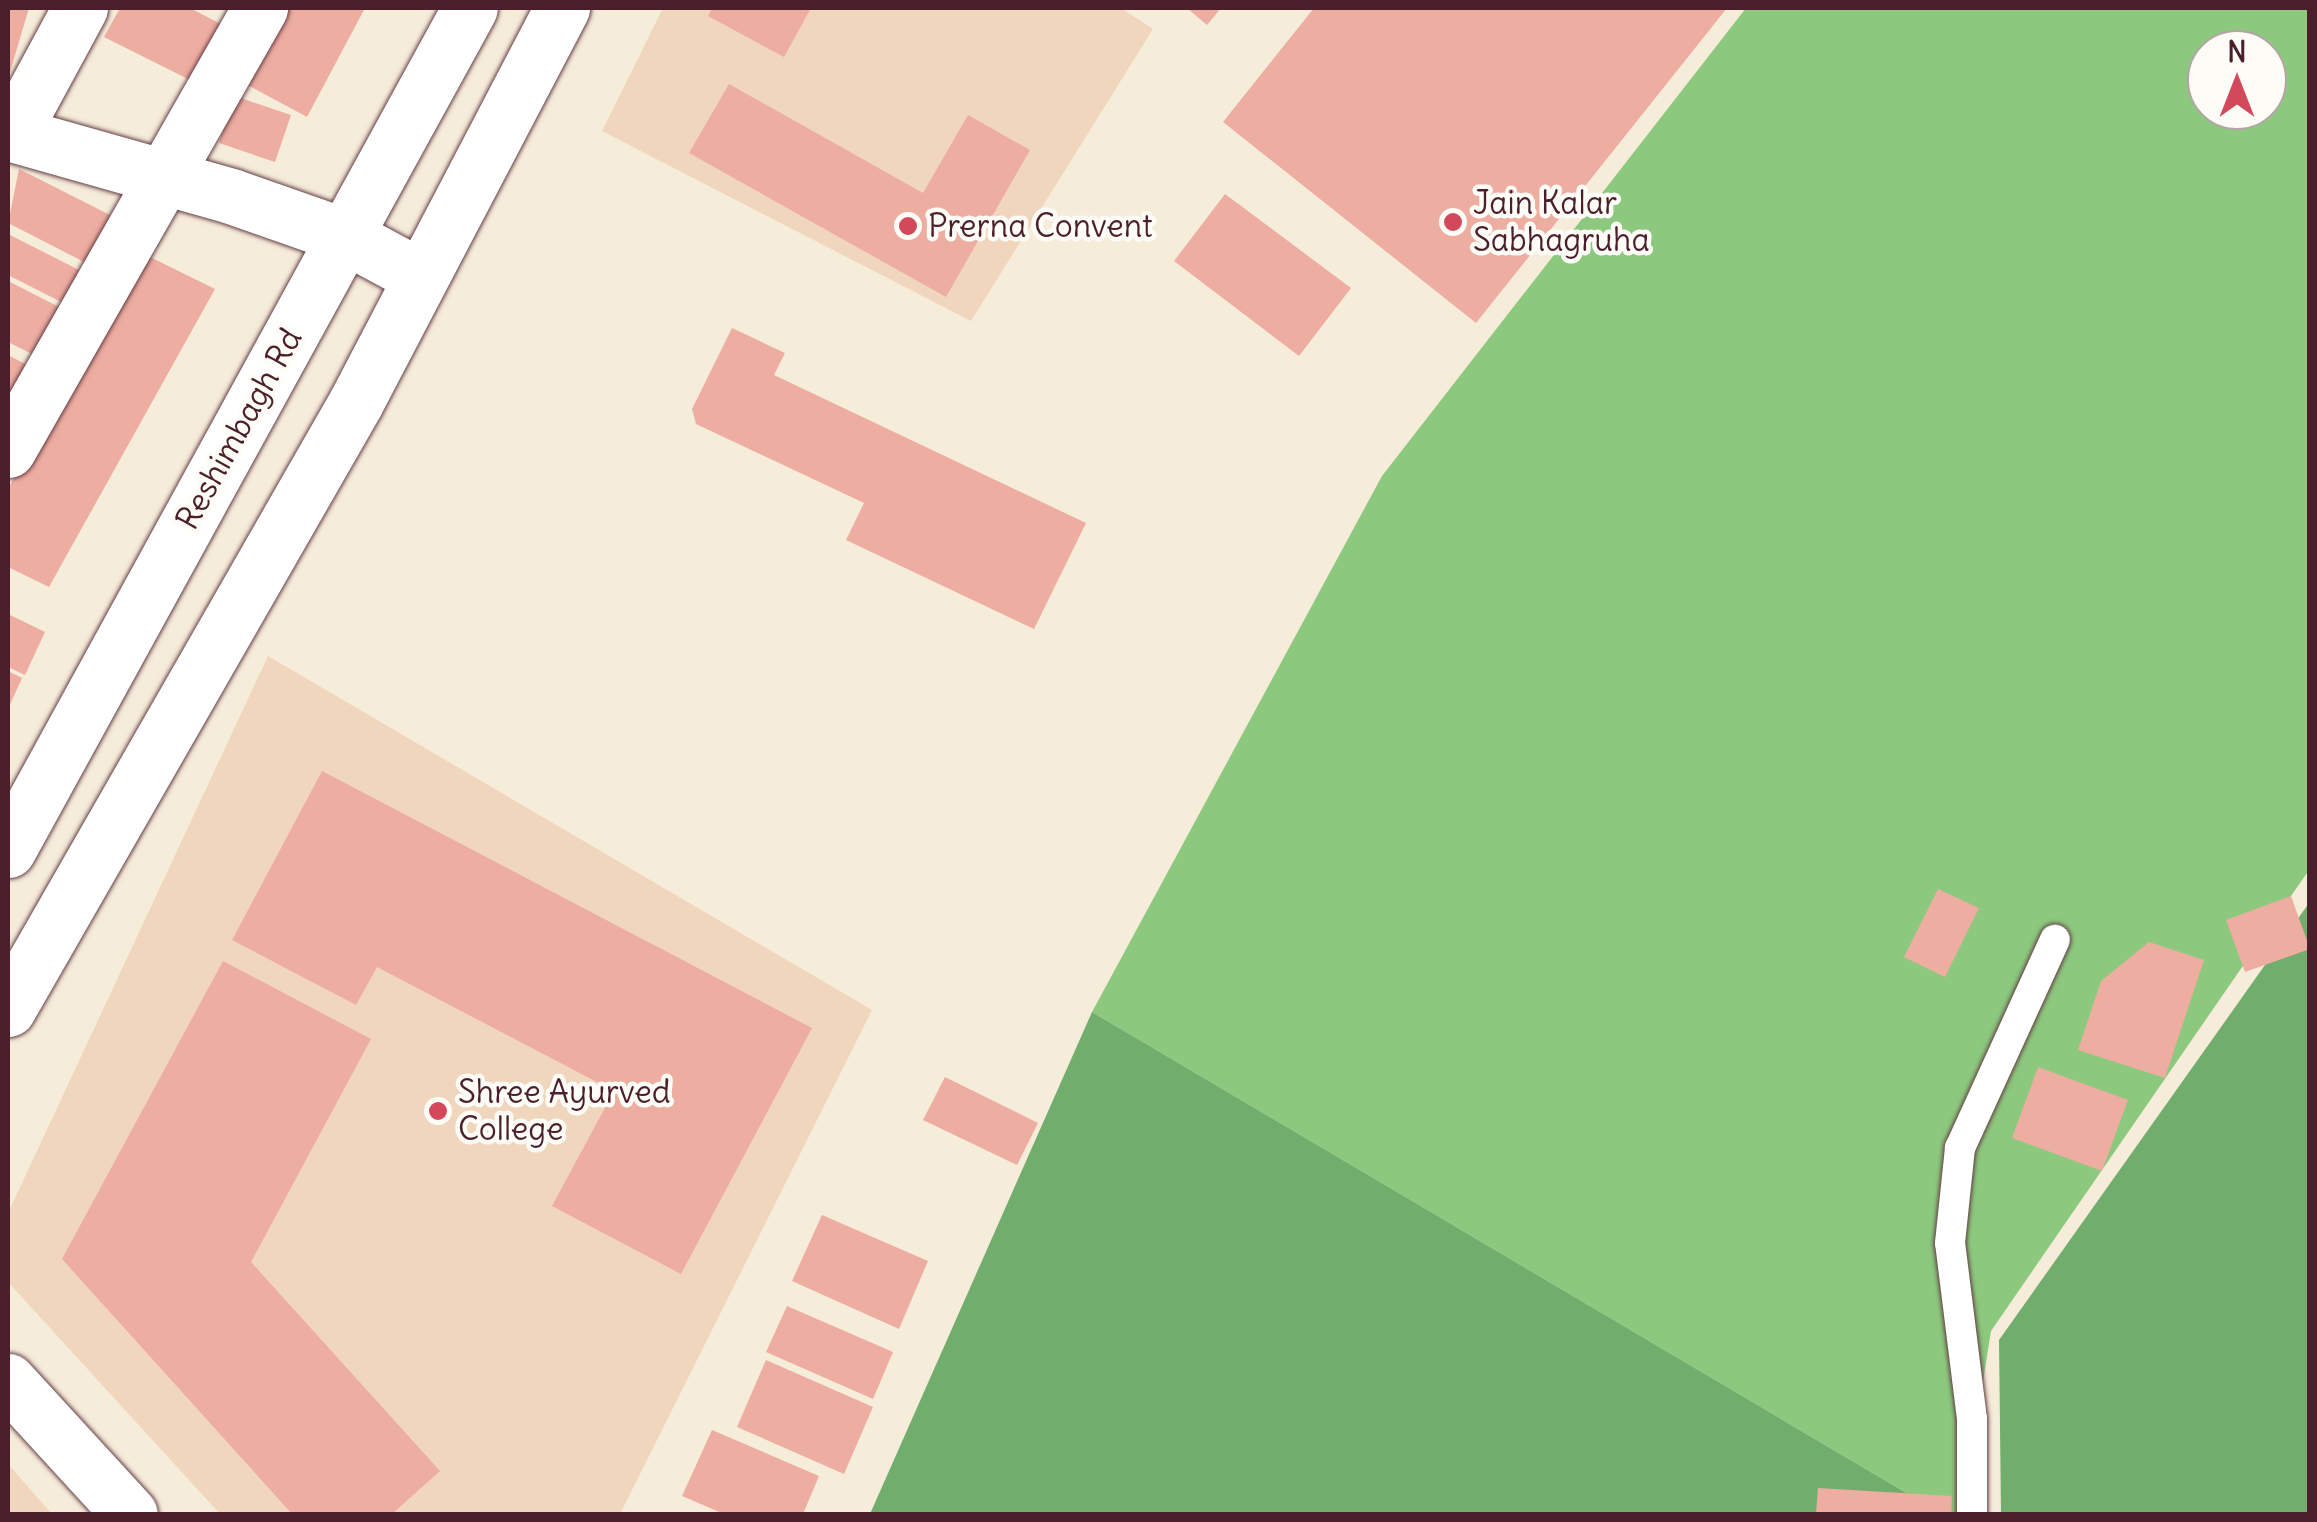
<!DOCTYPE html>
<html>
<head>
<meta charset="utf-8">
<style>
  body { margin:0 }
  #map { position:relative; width:2317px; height:1522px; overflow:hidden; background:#f6ecda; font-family:Delius,sans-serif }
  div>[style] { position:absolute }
  .built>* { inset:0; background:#f0d6bc }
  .green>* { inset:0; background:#8cc97e }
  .forest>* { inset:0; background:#71ad6d }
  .building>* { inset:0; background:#eeada1 }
  .roads { filter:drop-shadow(0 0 2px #643e45) drop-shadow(0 0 2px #643e45) }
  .lane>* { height:30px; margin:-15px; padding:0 15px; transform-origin:15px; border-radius:15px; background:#fff }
  .street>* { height:55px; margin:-27.5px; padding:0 27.5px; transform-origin:27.5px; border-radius:27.5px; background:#fff }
  .secondary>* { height:55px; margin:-27.5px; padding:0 27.5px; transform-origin:27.5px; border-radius:27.5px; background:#fff }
  .dots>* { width:28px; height:28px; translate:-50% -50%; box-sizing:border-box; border:5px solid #fdfcf7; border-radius:50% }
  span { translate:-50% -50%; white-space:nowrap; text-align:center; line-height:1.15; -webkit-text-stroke:9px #fdfcf7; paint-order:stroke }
  .poi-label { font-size:32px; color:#4a1f2b }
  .left { translate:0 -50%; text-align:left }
  .street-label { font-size:32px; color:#4a1f2b }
  .frame { position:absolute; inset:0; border:10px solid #4a1f2b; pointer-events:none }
  .north { position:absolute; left:2187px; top:30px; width:100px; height:100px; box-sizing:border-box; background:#fdfcf7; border:2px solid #b5a4a5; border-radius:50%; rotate:0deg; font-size:28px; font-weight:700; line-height:40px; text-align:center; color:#4a1f2b }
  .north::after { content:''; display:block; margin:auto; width:35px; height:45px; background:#d1495b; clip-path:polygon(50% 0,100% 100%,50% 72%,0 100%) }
</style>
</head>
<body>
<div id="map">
  <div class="built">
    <div style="clip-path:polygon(663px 8px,1121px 8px,1153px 29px,971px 321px,602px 131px)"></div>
    <div style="clip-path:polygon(268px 656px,872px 1010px,620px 1514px,220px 1514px,8px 1282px,8px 1213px)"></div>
    <div style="clip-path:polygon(8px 1464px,52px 1514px,8px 1514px)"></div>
  </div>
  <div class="green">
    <div style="clip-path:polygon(evenodd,1746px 8px,2309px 8px,2309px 870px,1991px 1331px,1962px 1514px,1942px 1514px,1092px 1012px,1382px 476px,1746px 8px,2207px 50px,2267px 50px,2267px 110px,2207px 110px,2207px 50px)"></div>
  </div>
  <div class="forest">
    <div style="clip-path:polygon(2309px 903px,2309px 1514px,2001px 1514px,1999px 1340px)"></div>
    <div style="clip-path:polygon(1092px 1012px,1942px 1514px,870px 1514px)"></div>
  </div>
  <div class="building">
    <div style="clip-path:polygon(8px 8px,29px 8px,8px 79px)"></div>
    <div style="clip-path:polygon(120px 8px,190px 8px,236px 32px,206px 88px,104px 37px)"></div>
    <div style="clip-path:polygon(279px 8px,365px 8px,307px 117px,240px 81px)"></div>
    <div style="clip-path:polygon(712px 8px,811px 8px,784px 57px,708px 16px)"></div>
    <div style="clip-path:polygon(1187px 8px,1221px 8px,1207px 25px)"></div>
    <div style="clip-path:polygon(1314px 8px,1727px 8px,1476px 323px,1223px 122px)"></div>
    <div style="clip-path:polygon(729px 84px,923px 193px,968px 115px,1030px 150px,946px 297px,689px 153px)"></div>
    <div style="clip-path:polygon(235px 96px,291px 115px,275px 162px,219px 143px)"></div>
    <div style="clip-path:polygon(19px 169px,118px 219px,94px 267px,8px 223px)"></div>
    <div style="clip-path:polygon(1225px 194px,1351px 288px,1299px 356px,1174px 261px)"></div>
    <div style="clip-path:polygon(8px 234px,85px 273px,69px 306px,8px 275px)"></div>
    <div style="clip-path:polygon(138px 251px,215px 289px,49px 587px,8px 567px,8px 489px)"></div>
    <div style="clip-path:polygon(8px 281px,65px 310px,40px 358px,8px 342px)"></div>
    <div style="clip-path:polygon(732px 328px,785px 353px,774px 375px,1086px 523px,1034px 629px,846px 540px,864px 503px,696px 424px,692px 409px)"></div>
    <div style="clip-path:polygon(8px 355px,27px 365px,8px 404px)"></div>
    <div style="clip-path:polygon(8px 614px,45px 632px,25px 675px,8px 667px)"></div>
    <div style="clip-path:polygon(8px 671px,22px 678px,8px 709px)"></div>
    <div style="clip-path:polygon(322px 771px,812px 1028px,681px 1274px,552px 1206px,614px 1091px,377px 967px,356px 1005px,232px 940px)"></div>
    <div style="clip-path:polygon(1938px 889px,1979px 908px,1945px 977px,1904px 957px)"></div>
    <div style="clip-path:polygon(2291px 896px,2310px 949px,2245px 972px,2226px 920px)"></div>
    <div style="clip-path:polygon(2149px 942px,2204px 960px,2165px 1078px,2078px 1050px,2101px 981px)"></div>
    <div style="clip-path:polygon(223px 961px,371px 1039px,251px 1262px,440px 1471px,392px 1514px,292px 1514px,62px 1259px)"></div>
    <div style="clip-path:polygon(2038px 1067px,2128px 1100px,2102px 1171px,2012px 1138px)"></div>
    <div style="clip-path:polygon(945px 1077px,1038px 1123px,1017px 1165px,923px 1120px)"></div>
    <div style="clip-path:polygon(822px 1215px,928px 1261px,899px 1329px,792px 1281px)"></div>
    <div style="clip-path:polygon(787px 1306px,893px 1352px,873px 1399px,766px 1352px)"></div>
    <div style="clip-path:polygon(766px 1360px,873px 1407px,844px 1474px,737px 1427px)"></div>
    <div style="clip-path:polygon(712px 1430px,819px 1476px,803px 1514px,724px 1514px,682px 1496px)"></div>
    <div style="clip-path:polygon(1818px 1488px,1952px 1496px,1951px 1514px,1816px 1514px)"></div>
  </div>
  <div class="roads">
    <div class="lane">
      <div style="left:1972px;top:1514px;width:95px;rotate:-90deg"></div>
      <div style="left:1972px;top:1419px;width:177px;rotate:-97.1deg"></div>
      <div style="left:1950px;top:1243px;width:96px;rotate:-84deg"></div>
      <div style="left:1960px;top:1148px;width:229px;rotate:-65.5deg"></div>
    </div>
    <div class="street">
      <div style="left:80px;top:8px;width:143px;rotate:118.4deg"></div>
      <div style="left:12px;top:134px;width:228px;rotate:15.8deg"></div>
      <div style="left:231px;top:196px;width:121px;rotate:19.3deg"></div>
      <div style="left:345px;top:236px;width:86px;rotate:28.3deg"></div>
      <div style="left:8px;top:450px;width:509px;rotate:-60.31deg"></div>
    </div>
    <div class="secondary">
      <div style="left:8px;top:850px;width:960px;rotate:-61.25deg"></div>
      <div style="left:8px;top:1009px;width:700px;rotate:-60.17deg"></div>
      <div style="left:356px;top:402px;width:445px;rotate:-62.4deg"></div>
      <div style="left:8px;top:1381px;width:180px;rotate:47.5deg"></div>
    </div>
  </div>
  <div class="dots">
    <div style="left:1453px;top:222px;background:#d1495b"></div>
    <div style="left:908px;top:226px;background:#d1495b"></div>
    <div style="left:438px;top:1111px;background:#d1495b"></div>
  </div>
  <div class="poi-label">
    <span class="left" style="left:1473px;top:222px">Jain Kalar<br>Sabhagruha</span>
    <span class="left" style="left:928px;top:226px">Prerna Convent</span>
    <span class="left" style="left:458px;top:1111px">Shree Ayurved<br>College</span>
  </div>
  <div class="street-label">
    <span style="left:239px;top:429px;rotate:-61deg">Reshimbagh Rd</span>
  </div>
  <div class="frame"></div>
  <div class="north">N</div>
</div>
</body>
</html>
